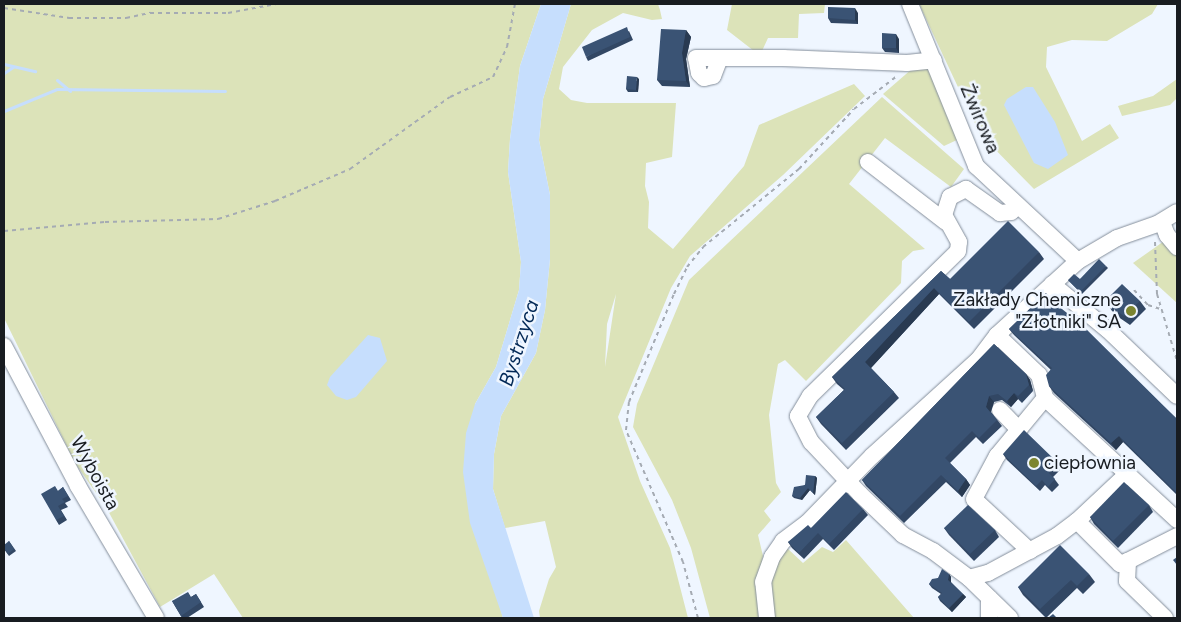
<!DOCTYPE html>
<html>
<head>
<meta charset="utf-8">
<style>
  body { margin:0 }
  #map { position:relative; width:1181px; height:622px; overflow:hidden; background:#eff6ff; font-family:Figtree,sans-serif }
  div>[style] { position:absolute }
  .green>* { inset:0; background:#dce3b9 }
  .water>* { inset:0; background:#c6defd }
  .stream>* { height:3px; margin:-1.5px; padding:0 1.5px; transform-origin:1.5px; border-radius:1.5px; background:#c6defd }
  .path>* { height:2px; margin-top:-1px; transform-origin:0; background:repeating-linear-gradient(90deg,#a5abb3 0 4px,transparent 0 8px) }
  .roads { filter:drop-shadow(0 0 1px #848e9b) drop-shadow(0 0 1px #848e9b) }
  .minor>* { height:16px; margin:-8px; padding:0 8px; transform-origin:8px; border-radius:8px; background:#fff }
  .wall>* { inset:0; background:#324764 }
  .shaded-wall>* { inset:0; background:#293a51 }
  .building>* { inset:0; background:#3a5374 }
  .dots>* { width:14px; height:14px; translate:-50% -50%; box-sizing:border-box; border:2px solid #eff6ff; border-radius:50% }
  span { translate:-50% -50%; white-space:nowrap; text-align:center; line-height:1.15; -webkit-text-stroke:5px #eff6ff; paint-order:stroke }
  .street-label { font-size:19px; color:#181c21 }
  .poi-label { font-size:19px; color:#181c21 }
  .right { translate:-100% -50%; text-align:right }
  .left { translate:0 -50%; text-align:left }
  .water-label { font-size:20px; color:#022856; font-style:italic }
  .frame { position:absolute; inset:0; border:5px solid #181c21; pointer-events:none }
</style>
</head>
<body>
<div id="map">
  <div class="green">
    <div style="clip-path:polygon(4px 4px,541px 4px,520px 66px,510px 139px,508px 172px,521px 262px,519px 290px,496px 367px,475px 404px,492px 578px,503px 618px,243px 618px,214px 574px,160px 607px,106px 507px,75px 463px,4px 318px)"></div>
    <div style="clip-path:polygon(evenodd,571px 4px,658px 4px,660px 10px,662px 19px,652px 20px,623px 13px,592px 30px,563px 67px,559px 89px,571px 100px,587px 103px,676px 103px,672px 157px,646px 163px,645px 186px,649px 202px,648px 228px,673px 249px,744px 166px,759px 125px,854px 84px,865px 96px,783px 175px,690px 256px,671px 288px,618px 417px,640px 481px,670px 548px,688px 618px,540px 618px,539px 611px,549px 579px,556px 567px,545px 521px,505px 528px,493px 489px,494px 454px,501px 416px,536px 353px,545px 310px,550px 259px,550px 195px,539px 140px,543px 99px,571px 4px,616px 294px,605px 367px,607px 324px,616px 294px)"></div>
    <div style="clip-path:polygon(732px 4px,825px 4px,824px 13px,799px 14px,798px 38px,768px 38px,762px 51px,754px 51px,727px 30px)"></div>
    <div style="clip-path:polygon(919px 4px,1158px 4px,1152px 14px,1107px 41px,1072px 40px,1047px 47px,1046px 67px,1082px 141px,1110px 124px,1119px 138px,1034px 189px,980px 134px)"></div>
    <div style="clip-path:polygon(929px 67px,959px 139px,944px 146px,883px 94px,913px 68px)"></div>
    <div style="clip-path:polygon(1177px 79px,1177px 98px,1170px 105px,1122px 116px,1118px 106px,1153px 96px)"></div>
    <div style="clip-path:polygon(882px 97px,964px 169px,951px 187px,885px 138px,849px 184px,925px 249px,913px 251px,902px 261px,901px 283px,806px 381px,785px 360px,778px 364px,769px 415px,776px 483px,781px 492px,764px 511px,771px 520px,758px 535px,763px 556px,760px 580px,763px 618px,710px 618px,691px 548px,672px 500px,633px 427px,637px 404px,689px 280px)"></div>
    <div style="clip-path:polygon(1177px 232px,1177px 303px,1133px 263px)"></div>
    <div style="clip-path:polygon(846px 540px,914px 618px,772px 618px,770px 572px,787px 548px,803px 563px,822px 547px,833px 552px)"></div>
  </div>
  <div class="water">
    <div style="clip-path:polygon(541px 4px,571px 4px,543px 99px,539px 140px,550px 195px,550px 259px,545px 310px,536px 353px,501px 416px,494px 454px,493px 489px,534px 618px,503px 618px,470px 523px,463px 472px,466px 433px,475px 404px,496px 367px,519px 290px,521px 262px,508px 172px,510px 139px,520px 66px)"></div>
    <div style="clip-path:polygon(1026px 87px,1033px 87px,1055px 122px,1068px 155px,1048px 169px,1034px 163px,1004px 105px,1007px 99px)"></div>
    <div style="clip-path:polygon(368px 335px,380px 338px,387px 361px,356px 397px,347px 400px,336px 396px,327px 385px,330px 377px)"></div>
  </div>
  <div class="stream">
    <div style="left:4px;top:64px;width:32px;rotate:13deg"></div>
    <div style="left:4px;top:73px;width:11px;rotate:-34deg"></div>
    <div style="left:57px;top:80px;width:17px;rotate:40deg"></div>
    <div style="left:4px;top:111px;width:57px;rotate:-22.5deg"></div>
    <div style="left:57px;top:89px;width:168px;rotate:0.7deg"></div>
  </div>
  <div class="path">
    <div style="left:4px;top:8px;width:66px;rotate:8.7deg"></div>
    <div style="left:69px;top:18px;width:57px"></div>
    <div style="left:126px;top:18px;width:25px;rotate:-12deg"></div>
    <div style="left:150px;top:13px;width:78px"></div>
    <div style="left:228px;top:13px;width:49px;rotate:-10.6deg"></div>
    <div style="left:4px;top:231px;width:101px;rotate:-5.1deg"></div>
    <div style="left:105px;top:222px;width:113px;rotate:-1.5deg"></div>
    <div style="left:218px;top:219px;width:60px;rotate:-17.5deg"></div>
    <div style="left:275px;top:201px;width:82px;rotate:-23.1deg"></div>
    <div style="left:350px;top:169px;width:123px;rotate:-35.8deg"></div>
    <div style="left:450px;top:97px;width:47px;rotate:-24.9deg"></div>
    <div style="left:493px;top:77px;width:33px;rotate:-65deg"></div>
    <div style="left:507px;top:47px;width:44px;rotate:-79.5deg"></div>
    <div style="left:1155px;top:242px;width:52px;rotate:87.8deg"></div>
    <div style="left:1157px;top:294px;width:70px;rotate:73.4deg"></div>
    <div style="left:1134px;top:290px;width:21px;rotate:47deg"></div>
    <div style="left:1148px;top:305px;width:13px;rotate:18deg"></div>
    <div style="left:698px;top:618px;width:58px;rotate:-105deg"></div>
    <div style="left:683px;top:562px;width:144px;rotate:-113.4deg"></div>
    <div style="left:626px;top:430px;width:28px;rotate:-84deg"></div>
    <div style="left:629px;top:402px;width:117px;rotate:-67.4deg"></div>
    <div style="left:674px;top:294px;width:30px;rotate:-64deg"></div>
    <div style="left:687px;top:267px;width:26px;rotate:-51deg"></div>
    <div style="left:703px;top:247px;width:124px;rotate:-39.1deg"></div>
    <div style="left:799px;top:169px;width:81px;rotate:-47.5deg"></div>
    <div style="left:854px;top:109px;width:54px;rotate:-37.5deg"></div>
  </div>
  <div class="roads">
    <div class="minor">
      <div style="left:910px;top:4px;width:175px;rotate:67.8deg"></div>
      <div style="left:976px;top:166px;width:139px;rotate:43deg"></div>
      <div style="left:1078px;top:261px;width:45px;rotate:-30.5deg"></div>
      <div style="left:1117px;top:238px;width:42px;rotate:-19.3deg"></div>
      <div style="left:1157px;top:224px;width:23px;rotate:-31deg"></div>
      <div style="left:720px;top:58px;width:19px;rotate:111deg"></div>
      <div style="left:713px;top:76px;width:9px;rotate:167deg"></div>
      <div style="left:704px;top:78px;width:7px;rotate:-135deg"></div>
      <div style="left:699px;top:73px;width:15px;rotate:-101deg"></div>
      <div style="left:696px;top:58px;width:87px"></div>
      <div style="left:783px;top:58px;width:124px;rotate:2.3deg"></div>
      <div style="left:907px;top:63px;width:27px;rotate:-6deg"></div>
      <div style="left:868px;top:162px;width:98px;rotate:37.6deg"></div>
      <div style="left:1162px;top:222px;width:14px;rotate:69deg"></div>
      <div style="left:1167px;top:235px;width:16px;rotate:50deg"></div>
      <div style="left:1078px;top:261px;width:110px;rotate:137.6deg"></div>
      <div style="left:997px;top:335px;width:58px;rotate:43.6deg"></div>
      <div style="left:1039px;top:375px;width:24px;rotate:75deg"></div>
      <div style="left:1045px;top:398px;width:180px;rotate:42.7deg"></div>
      <div style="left:1052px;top:284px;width:72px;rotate:39.4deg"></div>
      <div style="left:1108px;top:330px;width:95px;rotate:43.7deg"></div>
      <div style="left:4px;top:346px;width:158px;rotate:62.1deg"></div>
      <div style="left:78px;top:486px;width:153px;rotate:59.4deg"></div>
      <div style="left:1000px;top:410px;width:28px;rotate:46deg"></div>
      <div style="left:1126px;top:475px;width:67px;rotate:136.8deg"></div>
      <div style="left:1077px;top:521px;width:61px;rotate:45deg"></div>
      <div style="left:1120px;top:564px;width:9px;rotate:-21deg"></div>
      <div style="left:1030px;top:551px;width:76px;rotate:-137.1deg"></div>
      <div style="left:974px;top:499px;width:49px;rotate:-61.9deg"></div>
      <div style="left:997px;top:456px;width:75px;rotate:-50.4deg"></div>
      <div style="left:969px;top:578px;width:20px;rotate:-15deg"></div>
      <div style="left:988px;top:573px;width:78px;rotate:-28.2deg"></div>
      <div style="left:1057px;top:536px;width:25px;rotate:-37deg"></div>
      <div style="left:989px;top:598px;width:20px;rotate:90deg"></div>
      <div style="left:767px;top:618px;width:36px;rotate:-96deg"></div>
      <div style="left:763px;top:582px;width:27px;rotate:-70deg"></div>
      <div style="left:772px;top:557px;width:19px;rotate:-55deg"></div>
      <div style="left:783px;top:541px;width:30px;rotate:-37deg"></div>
      <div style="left:807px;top:523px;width:93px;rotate:-45.9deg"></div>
      <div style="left:872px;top:456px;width:143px;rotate:-42.2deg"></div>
      <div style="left:978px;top:360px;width:31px;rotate:-53deg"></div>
      <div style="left:1010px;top:618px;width:57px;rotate:-135.7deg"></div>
      <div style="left:969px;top:578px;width:45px;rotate:-143.1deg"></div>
      <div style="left:933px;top:551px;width:34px;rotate:-152deg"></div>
      <div style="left:903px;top:535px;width:59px;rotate:-136.4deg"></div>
      <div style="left:860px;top:494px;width:71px;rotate:-133.3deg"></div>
      <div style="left:811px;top:442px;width:29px;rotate:-117deg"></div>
      <div style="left:798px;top:416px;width:23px;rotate:-59deg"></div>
      <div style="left:810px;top:396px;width:207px;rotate:-44.4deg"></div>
      <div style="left:958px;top:251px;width:9px;rotate:-84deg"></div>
      <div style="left:959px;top:242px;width:31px;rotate:-119deg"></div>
      <div style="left:944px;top:215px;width:19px;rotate:-72deg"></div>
      <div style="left:950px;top:197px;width:18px;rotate:-27deg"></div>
      <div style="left:966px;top:189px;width:42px;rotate:35.2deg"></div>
      <div style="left:1000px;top:213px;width:11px;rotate:-5deg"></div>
      <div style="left:1011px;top:212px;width:9px;rotate:-41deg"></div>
      <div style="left:1165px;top:618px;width:53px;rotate:-135.8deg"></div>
      <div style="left:1127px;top:581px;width:20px;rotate:-87deg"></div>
      <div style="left:1128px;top:561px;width:55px;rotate:-27deg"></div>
    </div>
  </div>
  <div class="wall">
    <div style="clip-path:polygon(858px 13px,858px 24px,831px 23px,828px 18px)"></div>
    <div style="clip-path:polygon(686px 30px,691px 37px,686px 59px,690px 87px,662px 86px,657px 80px)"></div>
    <div style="clip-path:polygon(629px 31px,633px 40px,588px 61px,586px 57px)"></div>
    <div style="clip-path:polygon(899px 39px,899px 53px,885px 52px,882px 48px)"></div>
    <div style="clip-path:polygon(639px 79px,638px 92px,628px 92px,626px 89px)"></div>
    <div style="clip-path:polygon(1039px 252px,1044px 259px,974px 329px,939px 294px,871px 368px,894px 392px,899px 398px,846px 450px,821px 424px,816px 417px,844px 390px,837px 384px,832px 377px,941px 271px,950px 279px)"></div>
    <div style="clip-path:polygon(1106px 266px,1108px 268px,1082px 294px,1068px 280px,1080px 279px)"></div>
    <div style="clip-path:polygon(1046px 293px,1051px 300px,1177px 419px,1177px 495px,1123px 442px,1116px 450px,1054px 393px,1049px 386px,1051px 370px,1014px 335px,1009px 329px)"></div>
    <div style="clip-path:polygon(1107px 299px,1140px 301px,1146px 309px,1130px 325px,1114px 314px,1108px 305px,1110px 304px)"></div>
    <div style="clip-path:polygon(994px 344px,1026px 374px,1030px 380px,1033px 391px,1022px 403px,1018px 399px,1011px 407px,1002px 400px,994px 402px,991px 412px,1002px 426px,983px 444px,976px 437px,950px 463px,966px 479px,970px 485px,962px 497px,946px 482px,904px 523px,866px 486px,862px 480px)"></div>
    <div style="clip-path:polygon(1003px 454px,1058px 463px,1062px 468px,1053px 477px,1059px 485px,1052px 492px,1045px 485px,1040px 491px,1007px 460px)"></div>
    <div style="clip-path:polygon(815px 476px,817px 478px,815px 495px,810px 490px,802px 500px,794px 498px,792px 496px)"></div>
    <div style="clip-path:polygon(63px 487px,71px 500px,65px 503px,68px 507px,61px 510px,67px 520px,59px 525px,56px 520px,58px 491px)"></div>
    <div style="clip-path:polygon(1149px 505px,1153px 512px,1118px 548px,1094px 524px,1090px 517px)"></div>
    <div style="clip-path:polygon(863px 509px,868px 515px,834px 550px,823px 539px,804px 559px,792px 548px,788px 542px,811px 528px)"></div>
    <div style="clip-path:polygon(944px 528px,995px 530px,999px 537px,974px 561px,949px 535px)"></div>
    <div style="clip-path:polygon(9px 541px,16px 551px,9px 556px,4px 549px)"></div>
    <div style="clip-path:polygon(949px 574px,951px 577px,951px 582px,966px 597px,952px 612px,940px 601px,938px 597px,941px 594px,932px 588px,929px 584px,938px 578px)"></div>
    <div style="clip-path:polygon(1089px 574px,1095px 582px,1083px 594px,1077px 588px,1046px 618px,1023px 595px,1018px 587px)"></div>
    <div style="clip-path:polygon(196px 594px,204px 607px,187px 618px,182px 618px,172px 601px,191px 597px)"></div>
  </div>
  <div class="shaded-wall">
    <div style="clip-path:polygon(855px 8px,858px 13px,858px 24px,855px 20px)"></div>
    <div style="clip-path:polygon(686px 30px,691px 37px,686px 59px,690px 87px,686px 81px,682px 53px)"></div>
    <div style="clip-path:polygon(896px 34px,899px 39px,899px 53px,896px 48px)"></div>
    <div style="clip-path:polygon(637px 77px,639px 79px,638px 92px,636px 90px)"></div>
    <div style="clip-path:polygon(934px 288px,939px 294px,870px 369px,865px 362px)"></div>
    <div style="clip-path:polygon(1026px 374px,1030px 380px,1033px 391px,1029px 385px)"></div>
    <div style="clip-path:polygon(1014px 393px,1018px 399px,1011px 407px,1007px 401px)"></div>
    <div style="clip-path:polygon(989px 396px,994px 402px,990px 413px,986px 407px)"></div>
    <div style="clip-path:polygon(1119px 436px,1123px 442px,1116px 450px,1111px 443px)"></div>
    <div style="clip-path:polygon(815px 476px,817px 478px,815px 495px,813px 493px)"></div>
    <div style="clip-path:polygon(966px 479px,970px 485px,962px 497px,958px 491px)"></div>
    <div style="clip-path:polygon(808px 488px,810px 490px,802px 500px,800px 498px)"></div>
    <div style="clip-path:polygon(949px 574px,951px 577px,951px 584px,948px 580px)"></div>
    <div style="clip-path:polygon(963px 594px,966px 597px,952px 612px,949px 608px)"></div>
  </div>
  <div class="building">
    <div style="clip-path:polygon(828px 7px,855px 8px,855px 20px,828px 18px)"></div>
    <div style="clip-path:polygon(627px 27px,630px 37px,586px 57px,582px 47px)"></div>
    <div style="clip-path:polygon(661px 29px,686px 30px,682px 53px,686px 81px,657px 80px)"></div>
    <div style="clip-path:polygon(882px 33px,896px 34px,896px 48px,882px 48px)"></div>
    <div style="clip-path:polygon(627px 76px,637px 77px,636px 90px,626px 89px)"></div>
    <div style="clip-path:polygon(1008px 221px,1039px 252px,969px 322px,934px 288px,865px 362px,894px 392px,842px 443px,816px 417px,845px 389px,832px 377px,941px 271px,950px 279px)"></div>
    <div style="clip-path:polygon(1099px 259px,1106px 266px,1080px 292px,1068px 280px,1074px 274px,1080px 279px)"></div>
    <div style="clip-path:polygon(1122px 284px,1140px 301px,1124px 316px,1108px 305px,1111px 303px,1107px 299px)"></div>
    <div style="clip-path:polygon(1046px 293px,1047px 297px,1082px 325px,1177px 419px,1177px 493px,1119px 436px,1111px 443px,1049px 386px,1046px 375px,1052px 368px,1009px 329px)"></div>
    <div style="clip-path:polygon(994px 344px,1026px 374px,1029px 385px,1018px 396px,1014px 393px,1007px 401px,998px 394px,989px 396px,986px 407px,997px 420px,979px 438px,972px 431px,945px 458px,966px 479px,958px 491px,941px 475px,900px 516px,862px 480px)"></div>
    <div style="clip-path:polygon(1024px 430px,1058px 463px,1049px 473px,1055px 479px,1048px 487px,1042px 480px,1036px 486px,1003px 454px)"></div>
    <div style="clip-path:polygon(806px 475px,815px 476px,813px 493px,808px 488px,800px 498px,792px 496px,794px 487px,805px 485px)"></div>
    <div style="clip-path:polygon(1124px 482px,1149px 505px,1113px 541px,1090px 517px)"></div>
    <div style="clip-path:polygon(55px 486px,58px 491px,63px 487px,68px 496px,62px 499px,65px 502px,58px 506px,64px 516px,56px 520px,41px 494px)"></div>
    <div style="clip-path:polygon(846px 492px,863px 509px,829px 544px,818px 533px,799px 553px,788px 542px,808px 525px,811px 528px)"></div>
    <div style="clip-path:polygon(968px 505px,995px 530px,970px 554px,944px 528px)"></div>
    <div style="clip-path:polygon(9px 541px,14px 549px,8px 554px,4px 549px,4px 545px)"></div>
    <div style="clip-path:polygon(1060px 545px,1089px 574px,1077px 586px,1071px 580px,1040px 609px,1018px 587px)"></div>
    <div style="clip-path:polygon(1177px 557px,1177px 565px,1173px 560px)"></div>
    <div style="clip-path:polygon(942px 569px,949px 574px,948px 580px,963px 594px,949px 608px,938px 597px,942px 593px,929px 584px,932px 579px,938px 578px)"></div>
    <div style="clip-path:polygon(188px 592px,191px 597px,196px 594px,201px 602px,181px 616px,172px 601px)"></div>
    <div style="clip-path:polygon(1053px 614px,1057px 618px,1048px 618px)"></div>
  </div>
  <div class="dots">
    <div style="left:1131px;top:311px;background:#7c8530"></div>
    <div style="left:1034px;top:463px;background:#7c8530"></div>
  </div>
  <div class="street-label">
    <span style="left:980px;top:119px;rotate:67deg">Żwirowa</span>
    <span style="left:95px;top:473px;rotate:61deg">Wyboista</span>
  </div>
  <div class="poi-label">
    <span class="right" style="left:1121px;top:311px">Zakłady Chemiczne<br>"Złotniki" SA</span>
    <span class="left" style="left:1044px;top:463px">ciepłownia</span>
  </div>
  <div class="water-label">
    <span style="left:519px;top:343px;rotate:-72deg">Bystrzyca</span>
  </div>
  <div class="frame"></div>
</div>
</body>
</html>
